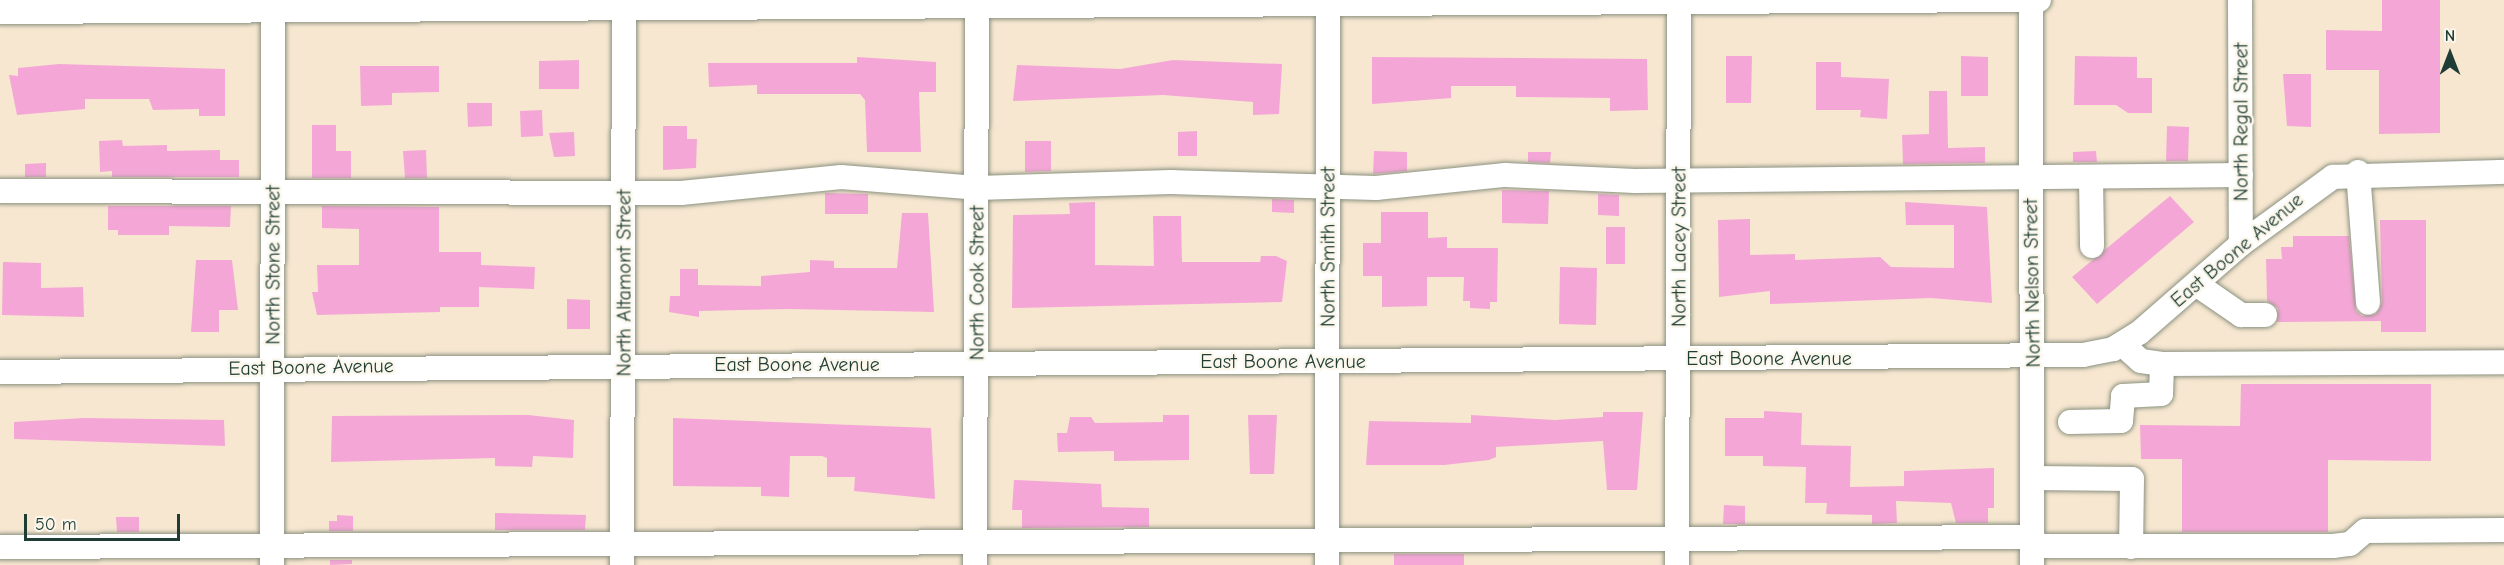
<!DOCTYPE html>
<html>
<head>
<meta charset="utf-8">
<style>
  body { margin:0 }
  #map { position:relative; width:2504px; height:565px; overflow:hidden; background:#f7e7d0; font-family:"Comic Neue",sans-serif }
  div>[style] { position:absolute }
  .building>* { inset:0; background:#f4a7d6 }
  .roads { filter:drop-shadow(0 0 2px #8b9282) drop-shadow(0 0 2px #8b9282) }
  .minor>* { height:24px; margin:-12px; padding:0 12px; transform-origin:12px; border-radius:12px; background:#fff }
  span { translate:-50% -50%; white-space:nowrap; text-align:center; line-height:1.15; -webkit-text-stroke:5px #fbf7ec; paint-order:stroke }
  .street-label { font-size:20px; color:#1f3d34 }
  .north { position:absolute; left:2420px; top:24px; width:60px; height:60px; -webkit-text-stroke:4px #fbf7ec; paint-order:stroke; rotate:0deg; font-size:16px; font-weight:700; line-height:24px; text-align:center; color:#1f3d34 }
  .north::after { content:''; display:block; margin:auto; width:21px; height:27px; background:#1f3d34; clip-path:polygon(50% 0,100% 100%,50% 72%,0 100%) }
  .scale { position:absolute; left:24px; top:514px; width:156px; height:27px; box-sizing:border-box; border:3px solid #1f3d34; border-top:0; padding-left:8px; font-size:18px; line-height:21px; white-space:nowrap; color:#1f3d34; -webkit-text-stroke:4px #fbf7ec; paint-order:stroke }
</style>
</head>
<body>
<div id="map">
  <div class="building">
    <div style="clip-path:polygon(2382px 0,2440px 0,2440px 133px,2379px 134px,2379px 70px,2326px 70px,2326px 30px,2382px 31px)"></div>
    <div style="clip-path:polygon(1726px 56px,1752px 56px,1751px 103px,1726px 103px)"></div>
    <div style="clip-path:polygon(1961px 56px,1988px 57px,1988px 96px,1961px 96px)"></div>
    <div style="clip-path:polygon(2075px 56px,2137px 57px,2137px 78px,2152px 78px,2152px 113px,2128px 113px,2116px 105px,2074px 105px)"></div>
    <div style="clip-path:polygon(857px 57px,936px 62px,936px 92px,919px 92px,921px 152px,867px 152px,865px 100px,860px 94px,757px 94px,757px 85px,709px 87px,708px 63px,857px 63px)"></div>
    <div style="clip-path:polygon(1372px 57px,1647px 59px,1648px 110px,1610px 111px,1610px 98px,1516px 97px,1516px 86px,1451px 86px,1451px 98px,1372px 104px)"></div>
    <div style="clip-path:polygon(579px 60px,579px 89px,539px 89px,539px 61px)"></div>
    <div style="clip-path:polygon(1173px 60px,1282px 64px,1279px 114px,1253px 115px,1253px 102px,1163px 95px,1013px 101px,1017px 65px,1120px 69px)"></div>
    <div style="clip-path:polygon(1816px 62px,1841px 62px,1841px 77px,1889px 79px,1887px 119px,1860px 117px,1861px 110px,1816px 110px)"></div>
    <div style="clip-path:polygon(59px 64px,225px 69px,225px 116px,199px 116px,199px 109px,153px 110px,149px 99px,85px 99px,85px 109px,17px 115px,9px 75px,18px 76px,18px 68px)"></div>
    <div style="clip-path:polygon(360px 66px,439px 66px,439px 92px,392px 93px,392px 105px,361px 106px)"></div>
    <div style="clip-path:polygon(2283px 74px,2311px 74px,2311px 127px,2287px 126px)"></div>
    <div style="clip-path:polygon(1929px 91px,1947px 91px,1948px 148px,1985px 147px,1985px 163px,1903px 164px,1902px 135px,1929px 134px)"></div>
    <div style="clip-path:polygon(467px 103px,492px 103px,492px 126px,468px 127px)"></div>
    <div style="clip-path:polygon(542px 110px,543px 136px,521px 137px,520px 111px)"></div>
    <div style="clip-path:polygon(312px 125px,336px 125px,336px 151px,351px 151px,351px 178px,312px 178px)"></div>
    <div style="clip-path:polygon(663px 126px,687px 126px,687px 139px,697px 139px,696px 168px,663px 170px)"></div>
    <div style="clip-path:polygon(2167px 126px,2189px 127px,2188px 161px,2166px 161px)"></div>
    <div style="clip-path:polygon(1197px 131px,1197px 156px,1178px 156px,1178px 132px)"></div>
    <div style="clip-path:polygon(574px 132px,575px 156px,554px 157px,549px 133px)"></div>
    <div style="clip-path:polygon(122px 140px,123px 146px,167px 145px,167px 151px,220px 150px,220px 160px,239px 160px,239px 177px,112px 177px,112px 171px,100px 172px,99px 141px)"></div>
    <div style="clip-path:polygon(1025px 141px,1051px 141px,1051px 171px,1025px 172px)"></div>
    <div style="clip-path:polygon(426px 150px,427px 178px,405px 178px,403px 151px)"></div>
    <div style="clip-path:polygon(1374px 151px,1407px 152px,1407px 171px,1373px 174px)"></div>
    <div style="clip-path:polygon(2096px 151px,2097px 162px,2073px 162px,2073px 152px)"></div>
    <div style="clip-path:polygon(1528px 152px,1551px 152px,1550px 163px,1528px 162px)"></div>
    <div style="clip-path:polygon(46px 163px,46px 177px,25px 177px,25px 164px)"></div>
    <div style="clip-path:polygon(1502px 190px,1549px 191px,1548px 224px,1502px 223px)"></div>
    <div style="clip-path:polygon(825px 193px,868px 194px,868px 214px,825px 214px)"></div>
    <div style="clip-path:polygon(1598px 194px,1619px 195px,1619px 216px,1598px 215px)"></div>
    <div style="clip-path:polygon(2170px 196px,2194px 222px,2097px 304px,2072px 277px)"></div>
    <div style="clip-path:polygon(1272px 199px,1294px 200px,1294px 213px,1272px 212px)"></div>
    <div style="clip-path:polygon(1095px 202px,1095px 265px,1154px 266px,1153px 216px,1181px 216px,1182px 262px,1260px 262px,1261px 256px,1276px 256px,1287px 261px,1282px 302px,1012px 308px,1013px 215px,1070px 214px,1069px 203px)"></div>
    <div style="clip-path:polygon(1905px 202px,1987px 207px,1992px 303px,1931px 298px,1770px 304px,1770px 291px,1719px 297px,1718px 220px,1750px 219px,1750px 255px,1795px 254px,1795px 260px,1880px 257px,1891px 267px,1954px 268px,1954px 225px,1906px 225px)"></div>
    <div style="clip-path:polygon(108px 206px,231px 206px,230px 227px,169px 226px,169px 235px,118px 235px,118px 230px,108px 230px)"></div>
    <div style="clip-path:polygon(322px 206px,439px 207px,439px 252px,481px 252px,481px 265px,535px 267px,534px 289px,479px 287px,479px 307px,440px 307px,440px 312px,317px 315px,312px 292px,318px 292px,317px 265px,359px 265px,359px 229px,322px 228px)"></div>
    <div style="clip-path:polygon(1381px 212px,1428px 212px,1428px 238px,1447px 237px,1447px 248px,1498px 248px,1497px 302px,1490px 302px,1490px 309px,1470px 308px,1470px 301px,1463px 301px,1464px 277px,1427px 277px,1427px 306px,1382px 307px,1382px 276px,1363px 276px,1363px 243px,1381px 243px)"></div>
    <div style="clip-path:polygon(902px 213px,928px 213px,934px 312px,789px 309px,699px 311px,699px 317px,669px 312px,670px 296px,680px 296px,680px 269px,698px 269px,698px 285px,761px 286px,761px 276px,810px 272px,810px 260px,834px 261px,834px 268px,897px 268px)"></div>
    <div style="clip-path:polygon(2380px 220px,2426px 220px,2426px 332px,2381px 332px,2381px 321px,2277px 322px,2278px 308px,2267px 301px,2266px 259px,2282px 259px,2281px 247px,2293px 247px,2293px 236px,2349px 236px,2356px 311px,2362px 316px,2376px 314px,2382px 302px)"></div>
    <div style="clip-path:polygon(1606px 227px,1625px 227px,1625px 264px,1606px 264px)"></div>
    <div style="clip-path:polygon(196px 260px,232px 260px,238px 310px,219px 310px,219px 332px,191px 332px)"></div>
    <div style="clip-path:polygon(3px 262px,41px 263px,41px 288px,83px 287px,84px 317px,2px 315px)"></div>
    <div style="clip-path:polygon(1560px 267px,1597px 268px,1596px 325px,1559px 324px)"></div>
    <div style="clip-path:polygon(567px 299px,590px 300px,590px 329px,567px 329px)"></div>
    <div style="clip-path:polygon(2241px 384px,2431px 384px,2431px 461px,2328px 460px,2328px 532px,2182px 532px,2182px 459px,2141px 459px,2140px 425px,2240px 426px)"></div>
    <div style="clip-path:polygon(1764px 411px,1802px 413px,1801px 445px,1851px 446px,1850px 487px,1904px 486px,1904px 471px,1994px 468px,1994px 508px,1988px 508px,1988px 523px,1956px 523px,1951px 503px,1896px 501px,1897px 523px,1872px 524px,1872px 515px,1826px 514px,1827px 503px,1805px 503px,1806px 467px,1763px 466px,1763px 456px,1725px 456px,1725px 418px,1764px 418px)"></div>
    <div style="clip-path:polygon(1603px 412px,1643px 412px,1637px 490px,1607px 490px,1603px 441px,1496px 447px,1496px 457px,1489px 460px,1444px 465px,1366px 465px,1369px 421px,1471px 423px,1471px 415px,1555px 420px,1603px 417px)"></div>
    <div style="clip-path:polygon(528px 415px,574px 420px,573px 458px,533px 456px,532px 467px,495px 466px,495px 458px,331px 462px,332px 416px)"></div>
    <div style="clip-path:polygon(1163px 415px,1189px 415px,1189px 460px,1114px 461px,1114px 451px,1058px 452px,1057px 433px,1067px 433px,1070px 417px,1091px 417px,1095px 423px,1163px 422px)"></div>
    <div style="clip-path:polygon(1248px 415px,1277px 415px,1274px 474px,1250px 474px)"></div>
    <div style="clip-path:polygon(84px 418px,224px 420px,225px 446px,14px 439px,14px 422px)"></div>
    <div style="clip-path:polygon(673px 418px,931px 428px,935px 499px,854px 491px,855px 477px,827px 477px,827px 458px,822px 456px,790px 456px,789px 497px,761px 496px,761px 487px,673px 486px)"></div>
    <div style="clip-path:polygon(1014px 480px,1101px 484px,1102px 507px,1149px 508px,1149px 527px,1022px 528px,1022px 510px,1012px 510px)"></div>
    <div style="clip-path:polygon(1724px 505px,1745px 506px,1745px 524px,1723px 524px)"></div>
    <div style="clip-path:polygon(495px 513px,586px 515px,585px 530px,495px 530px)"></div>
    <div style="clip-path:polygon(337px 515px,353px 516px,353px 531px,329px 531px,329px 521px,337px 521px)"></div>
    <div style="clip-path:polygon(116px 517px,139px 517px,139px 532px,117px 532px)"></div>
    <div style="clip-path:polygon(1394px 554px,1464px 554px,1464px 565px,1394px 565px)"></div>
    <div style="clip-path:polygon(330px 560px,352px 560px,352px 564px,330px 565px)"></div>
  </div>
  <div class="roads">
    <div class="minor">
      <div style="left:2031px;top:0;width:565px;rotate:89.9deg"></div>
      <div style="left:2240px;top:0;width:244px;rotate:89.8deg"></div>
      <div style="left:0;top:12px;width:2039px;rotate:-0.34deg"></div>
      <div style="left:2358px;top:172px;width:131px;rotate:85.6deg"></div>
      <div style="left:2091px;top:179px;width:67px;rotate:89.1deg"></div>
      <div style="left:0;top:191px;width:681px;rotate:0.17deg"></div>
      <div style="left:681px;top:193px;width:161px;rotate:-5.7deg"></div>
      <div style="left:841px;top:177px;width:136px;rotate:4.6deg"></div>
      <div style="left:977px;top:188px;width:194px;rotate:-1.8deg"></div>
      <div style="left:1171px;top:182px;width:205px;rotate:1.7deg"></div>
      <div style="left:1376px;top:188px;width:130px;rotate:-5.8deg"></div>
      <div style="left:1505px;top:175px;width:130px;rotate:2.6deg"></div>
      <div style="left:1635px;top:181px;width:606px;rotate:-0.57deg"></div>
      <div style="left:2196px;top:284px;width:55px;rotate:34.6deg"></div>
      <div style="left:2241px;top:315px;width:24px"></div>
      <div style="left:2122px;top:344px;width:25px;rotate:42deg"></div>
      <div style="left:2141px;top:361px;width:21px;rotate:8deg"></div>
      <div style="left:2162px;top:364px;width:342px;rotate:-0.3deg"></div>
      <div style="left:0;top:372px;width:2083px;rotate:-0.47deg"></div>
      <div style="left:2083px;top:355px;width:31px;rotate:-11deg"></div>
      <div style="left:2113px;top:349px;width:31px;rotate:-32deg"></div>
      <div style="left:2139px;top:333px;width:135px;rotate:-41.1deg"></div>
      <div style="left:2241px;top:244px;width:114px;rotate:-36.1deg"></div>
      <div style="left:2333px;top:177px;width:171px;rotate:-1.7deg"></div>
      <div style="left:2070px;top:422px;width:51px;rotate:-1.1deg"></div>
      <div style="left:2121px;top:421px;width:25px;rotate:-85deg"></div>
      <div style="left:2123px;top:396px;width:38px;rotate:-3deg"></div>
      <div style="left:2161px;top:394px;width:30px;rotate:-88deg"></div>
      <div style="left:2033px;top:478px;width:99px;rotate:0.6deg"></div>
      <div style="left:2132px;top:479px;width:68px;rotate:90.8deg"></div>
      <div style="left:2033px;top:546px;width:300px"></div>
      <div style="left:2333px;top:546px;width:17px;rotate:-7deg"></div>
      <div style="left:2350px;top:544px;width:20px;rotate:-41deg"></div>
      <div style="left:2365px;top:531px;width:139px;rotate:-0.4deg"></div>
      <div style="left:0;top:547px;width:2033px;rotate:-0.28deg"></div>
      <div style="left:272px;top:565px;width:565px;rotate:-89.9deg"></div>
      <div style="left:622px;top:565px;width:565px;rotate:-89.8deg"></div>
      <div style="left:975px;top:565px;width:565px;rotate:-89.8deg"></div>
      <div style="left:1327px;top:565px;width:565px;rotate:-89.9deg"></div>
      <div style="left:1677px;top:565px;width:565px;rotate:-89.8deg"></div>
    </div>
  </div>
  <div class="street-label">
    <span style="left:2241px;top:122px;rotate:-90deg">North Regal Street</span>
    <span style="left:1328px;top:247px;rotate:-90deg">North Smith Street</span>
    <span style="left:1679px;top:247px;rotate:-90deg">North Lacey Street</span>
    <span style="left:2237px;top:250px;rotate:-40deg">East Boone Avenue</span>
    <span style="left:273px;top:265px;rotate:-90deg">North Stone Street</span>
    <span style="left:624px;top:283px;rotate:-90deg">North Altamont Street</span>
    <span style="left:977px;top:283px;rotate:-90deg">North Cook Street</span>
    <span style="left:2032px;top:283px;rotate:-91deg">North Nelson Street</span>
    <span style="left:1769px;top:358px">East Boone Avenue</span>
    <span style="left:1283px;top:361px">East Boone Avenue</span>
    <span style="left:797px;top:364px">East Boone Avenue</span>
    <span style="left:311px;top:367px;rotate:-1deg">East Boone Avenue</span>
  </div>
  <div class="north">N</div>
  <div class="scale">50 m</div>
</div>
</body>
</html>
